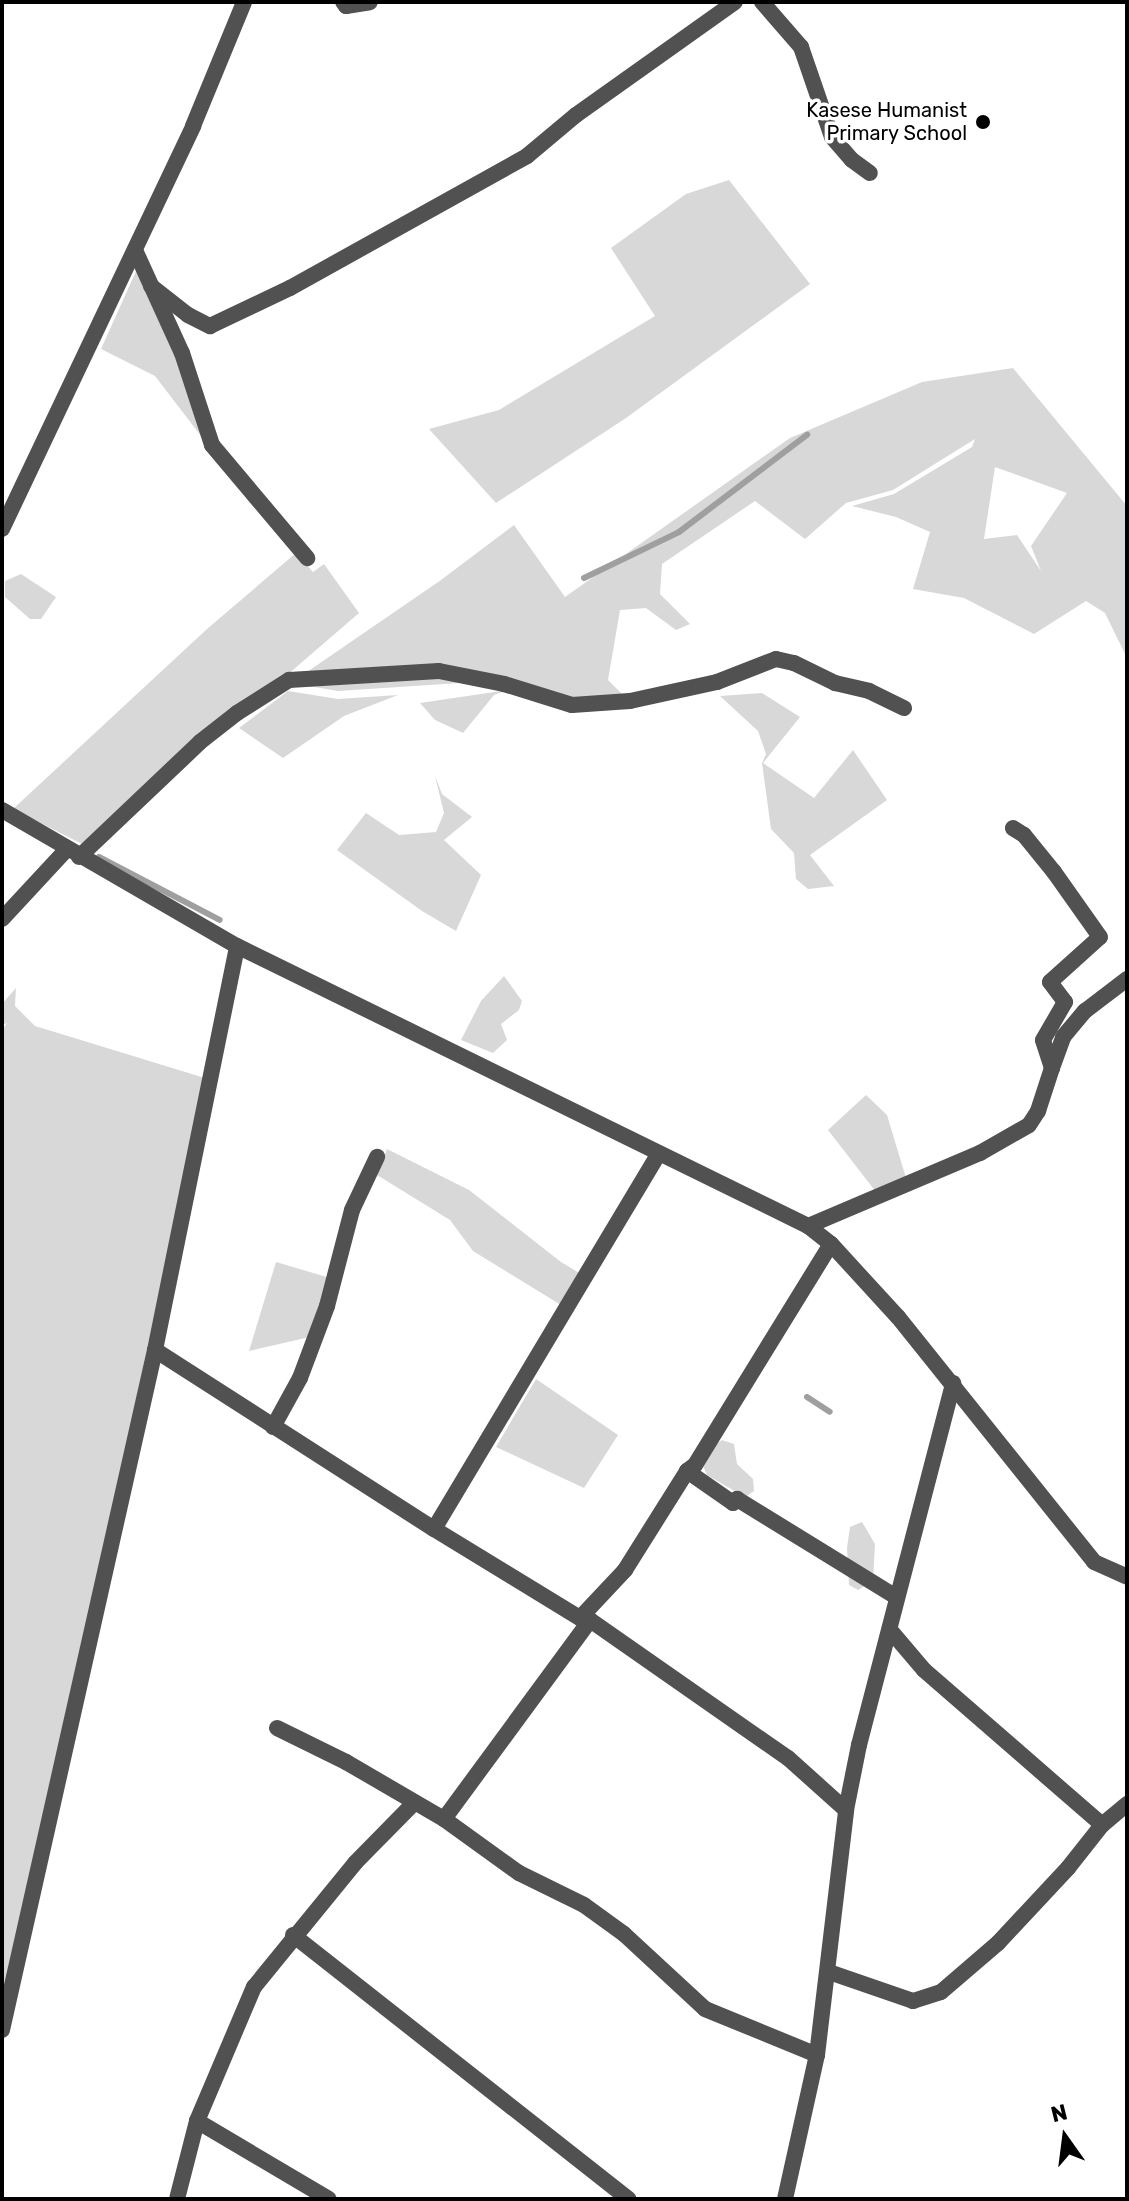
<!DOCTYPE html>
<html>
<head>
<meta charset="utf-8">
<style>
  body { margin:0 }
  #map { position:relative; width:1129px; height:2201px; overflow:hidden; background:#fff; font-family:Rubik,sans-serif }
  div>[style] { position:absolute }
  .green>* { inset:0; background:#d8d8d8 }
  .stream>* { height:6px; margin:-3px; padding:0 3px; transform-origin:3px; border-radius:3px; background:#9f9f9f }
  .minor>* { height:16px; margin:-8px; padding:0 8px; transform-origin:8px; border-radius:8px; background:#515151 }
  .dots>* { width:22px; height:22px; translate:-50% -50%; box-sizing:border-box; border:4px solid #fff; border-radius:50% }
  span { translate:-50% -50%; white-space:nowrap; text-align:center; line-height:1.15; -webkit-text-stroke:7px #fff; paint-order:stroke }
  .poi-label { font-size:20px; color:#000 }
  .right { translate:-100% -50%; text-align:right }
  .frame { position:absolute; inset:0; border:4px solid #000; pointer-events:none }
  .north { position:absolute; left:1025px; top:2097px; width:80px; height:80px; -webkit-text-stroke:6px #fff; paint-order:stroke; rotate:346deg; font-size:22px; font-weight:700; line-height:32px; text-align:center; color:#000 }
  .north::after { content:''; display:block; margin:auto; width:28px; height:36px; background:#000; clip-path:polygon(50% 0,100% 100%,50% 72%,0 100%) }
</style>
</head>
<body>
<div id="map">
  <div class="green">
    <div style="clip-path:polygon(729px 180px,810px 284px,626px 418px,496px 503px,429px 429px,499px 410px,655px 316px,611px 248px,686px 194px)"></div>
    <div style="clip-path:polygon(137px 269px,178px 358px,201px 436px,155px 376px,101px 349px)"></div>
    <div style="clip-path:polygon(evenodd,1013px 368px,1127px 506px,1127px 658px,1105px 613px,1086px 601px,1034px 634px,964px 598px,913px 589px,930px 532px,896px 517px,852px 506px,894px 494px,972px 447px,975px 439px,893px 490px,846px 503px,805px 539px,755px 501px,662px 564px,660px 594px,690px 624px,676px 630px,646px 608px,620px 610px,608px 680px,625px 697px,570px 698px,505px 680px,338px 691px,291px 683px,441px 580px,514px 525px,565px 597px,790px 438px,922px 382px,1013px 368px,995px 467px,1067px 493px,1031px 546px,1041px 571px,1017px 535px,984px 539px,995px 467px)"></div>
    <div style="clip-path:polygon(296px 553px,313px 572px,324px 564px,359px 613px,122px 817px,84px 845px,13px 809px,207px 629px)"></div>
    <div style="clip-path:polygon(21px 574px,56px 597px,41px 619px,30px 619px,5px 597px,5px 581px)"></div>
    <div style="clip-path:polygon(508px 690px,494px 695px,463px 733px,435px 720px,420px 703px)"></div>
    <div style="clip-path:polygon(288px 691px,338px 699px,398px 695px,344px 716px,283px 758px,239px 728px)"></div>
    <div style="clip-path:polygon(762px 693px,800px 717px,763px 763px,814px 798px,853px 750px,887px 800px,810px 855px,834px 886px,808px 889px,796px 879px,794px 853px,771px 829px,762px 763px,766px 754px,758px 731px,720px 696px)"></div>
    <div style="clip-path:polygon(435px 776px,442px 794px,472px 817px,444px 840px,481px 875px,456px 931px,422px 911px,337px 850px,366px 813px,399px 835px,436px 832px,444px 813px)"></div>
    <div style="clip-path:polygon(504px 976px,522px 1001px,519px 1010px,501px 1024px,507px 1040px,493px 1053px,461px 1040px,481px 1001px)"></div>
    <div style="clip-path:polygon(16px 988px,15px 1006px,35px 1026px,205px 1078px,2px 2027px,2px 1031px,7px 1023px,2px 1025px,2px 1004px)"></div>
    <div style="clip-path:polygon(866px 1095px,887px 1115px,906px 1178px,876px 1192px,828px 1130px)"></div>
    <div style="clip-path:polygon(387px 1149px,469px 1190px,561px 1262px,581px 1274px,561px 1305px,473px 1251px,450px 1220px,377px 1175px)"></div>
    <div style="clip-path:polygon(276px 1262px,330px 1278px,314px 1336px,249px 1351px)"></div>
    <div style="clip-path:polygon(536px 1379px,618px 1435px,584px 1488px,496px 1447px)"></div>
    <div style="clip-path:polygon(722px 1440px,734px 1444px,737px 1464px,753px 1479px,754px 1491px,745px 1497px,707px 1475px,703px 1466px,712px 1447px)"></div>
    <div style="clip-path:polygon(862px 1522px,875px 1544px,873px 1581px,858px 1590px,849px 1585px,847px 1548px,850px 1527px)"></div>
  </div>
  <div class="stream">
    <div style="left:584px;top:578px;width:106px;rotate:-25.8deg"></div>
    <div style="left:679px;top:532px;width:161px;rotate:-37.2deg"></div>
    <div style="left:99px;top:857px;width:136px;rotate:27.5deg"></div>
    <div style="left:807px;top:1397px;width:27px;rotate:33deg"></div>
  </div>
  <div class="minor">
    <div style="left:343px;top:2px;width:5px;rotate:53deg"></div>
    <div style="left:346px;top:6px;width:24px;rotate:-9deg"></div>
    <div style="left:762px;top:2px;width:60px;rotate:49.1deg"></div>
    <div style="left:801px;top:47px;width:95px;rotate:71deg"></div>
    <div style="left:832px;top:137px;width:30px;rotate:49deg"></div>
    <div style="left:852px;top:160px;width:22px;rotate:36deg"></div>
    <div style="left:135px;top:250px;width:113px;rotate:65.5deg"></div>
    <div style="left:182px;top:353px;width:97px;rotate:71.9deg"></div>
    <div style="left:212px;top:445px;width:148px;rotate:49.9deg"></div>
    <div style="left:151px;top:286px;width:47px;rotate:38.1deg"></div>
    <div style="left:188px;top:315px;width:25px;rotate:27deg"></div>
    <div style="left:210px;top:326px;width:89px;rotate:-25.4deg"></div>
    <div style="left:290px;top:288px;width:271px;rotate:-29.1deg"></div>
    <div style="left:527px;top:156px;width:64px;rotate:-39.9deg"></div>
    <div style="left:576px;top:115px;width:195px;rotate:-35.4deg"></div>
    <div style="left:2px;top:529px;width:446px;rotate:-64.6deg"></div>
    <div style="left:193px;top:126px;width:134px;rotate:-67.6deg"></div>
    <div style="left:2px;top:810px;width:272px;rotate:30.1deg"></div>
    <div style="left:237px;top:946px;width:636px;rotate:26.12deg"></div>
    <div style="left:808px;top:1226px;width:29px;rotate:38deg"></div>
    <div style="left:831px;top:1244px;width:99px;rotate:47.5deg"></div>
    <div style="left:898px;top:1317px;width:314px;rotate:51.3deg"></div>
    <div style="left:1094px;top:1562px;width:36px;rotate:24deg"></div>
    <div style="left:79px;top:857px;width:167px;rotate:-43.5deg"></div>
    <div style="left:200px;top:742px;width:47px;rotate:-38.1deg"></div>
    <div style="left:237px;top:713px;width:62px;rotate:-32.4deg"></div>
    <div style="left:289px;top:680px;width:150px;rotate:-3.4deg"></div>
    <div style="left:439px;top:671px;width:66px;rotate:11.3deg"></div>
    <div style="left:504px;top:684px;width:71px;rotate:17.2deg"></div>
    <div style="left:572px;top:705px;width:58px;rotate:-3.9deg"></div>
    <div style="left:630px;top:701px;width:89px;rotate:-12.3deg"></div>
    <div style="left:717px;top:682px;width:63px;rotate:-21.3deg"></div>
    <div style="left:776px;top:659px;width:18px;rotate:13deg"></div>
    <div style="left:794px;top:663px;width:46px;rotate:26deg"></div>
    <div style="left:835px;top:683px;width:35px;rotate:13deg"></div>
    <div style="left:869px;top:691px;width:39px;rotate:26deg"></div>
    <div style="left:2px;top:919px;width:96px;rotate:-47.1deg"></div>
    <div style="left:1052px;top:1068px;width:33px;rotate:-70deg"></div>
    <div style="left:1063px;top:1037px;width:34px;rotate:-50deg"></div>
    <div style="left:1085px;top:1011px;width:53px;rotate:-37.3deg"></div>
    <div style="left:808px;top:1226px;width:187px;rotate:-23deg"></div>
    <div style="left:980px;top:1153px;width:56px;rotate:-29.7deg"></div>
    <div style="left:1029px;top:1125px;width:17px;rotate:-57deg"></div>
    <div style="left:1038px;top:1111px;width:45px;rotate:-72deg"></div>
    <div style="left:1052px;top:1068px;width:29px;rotate:-108deg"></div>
    <div style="left:1043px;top:1040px;width:44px;rotate:-59.9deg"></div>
    <div style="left:1065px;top:1002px;width:25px;rotate:-127deg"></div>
    <div style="left:1050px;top:982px;width:67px;rotate:-42deg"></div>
    <div style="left:1100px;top:937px;width:80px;rotate:-125.3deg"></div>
    <div style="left:1054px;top:872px;width:48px;rotate:-129deg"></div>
    <div style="left:1024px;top:835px;width:13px;rotate:-148deg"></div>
    <div style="left:155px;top:1350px;width:331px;rotate:32.7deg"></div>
    <div style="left:434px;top:1529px;width:171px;rotate:31.4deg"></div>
    <div style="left:580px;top:1618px;width:10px;rotate:11deg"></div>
    <div style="left:590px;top:1620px;width:241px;rotate:34.9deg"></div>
    <div style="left:788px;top:1758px;width:78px;rotate:41.9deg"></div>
    <div style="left:273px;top:1427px;width:56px;rotate:-61.1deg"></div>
    <div style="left:300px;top:1378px;width:77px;rotate:-69.4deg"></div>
    <div style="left:327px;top:1306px;width:99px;rotate:-75.4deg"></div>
    <div style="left:352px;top:1210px;width:59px;rotate:-64.7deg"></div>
    <div style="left:687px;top:1471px;width:56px;rotate:34.8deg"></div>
    <div style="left:733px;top:1503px;width:6px;rotate:-45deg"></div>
    <div style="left:737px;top:1499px;width:187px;rotate:31.6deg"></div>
    <div style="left:434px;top:1529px;width:437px;rotate:-59.1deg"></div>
    <div style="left:580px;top:1618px;width:66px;rotate:-46.8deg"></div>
    <div style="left:625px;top:1570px;width:117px;rotate:-57.9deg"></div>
    <div style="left:687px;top:1471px;width:10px;rotate:-37deg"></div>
    <div style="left:695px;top:1465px;width:259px;rotate:-58.4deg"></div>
    <div style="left:890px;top:1630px;width:52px;rotate:49.6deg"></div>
    <div style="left:924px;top:1670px;width:236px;rotate:41deg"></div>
    <div style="left:277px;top:1728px;width:77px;rotate:26.2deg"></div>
    <div style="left:346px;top:1762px;width:113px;rotate:30.2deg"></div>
    <div style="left:444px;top:1819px;width:92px;rotate:35.8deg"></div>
    <div style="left:519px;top:1873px;width:72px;rotate:26.2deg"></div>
    <div style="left:584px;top:1905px;width:49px;rotate:35.9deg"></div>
    <div style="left:624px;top:1934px;width:110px;rotate:42.8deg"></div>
    <div style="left:705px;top:2009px;width:121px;rotate:22.3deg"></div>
    <div style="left:444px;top:1819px;width:247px;rotate:-53.7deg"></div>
    <div style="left:293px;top:1935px;width:427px;rotate:38.2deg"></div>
    <div style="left:829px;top:1972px;width:89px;rotate:19deg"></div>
    <div style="left:913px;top:2001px;width:29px;rotate:-18deg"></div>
    <div style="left:941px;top:1992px;width:75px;rotate:-40.7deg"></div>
    <div style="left:998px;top:1943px;width:103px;rotate:-47deg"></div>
    <div style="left:1068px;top:1868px;width:55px;rotate:-51.7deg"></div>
    <div style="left:1102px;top:1825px;width:33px;rotate:-40deg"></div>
    <div style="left:2px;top:2030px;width:697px;rotate:-77.32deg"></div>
    <div style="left:155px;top:1350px;width:412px;rotate:-78.5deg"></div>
    <div style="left:197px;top:2121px;width:153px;rotate:30.6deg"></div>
    <div style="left:177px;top:2199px;width:81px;rotate:-75.6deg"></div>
    <div style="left:197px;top:2121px;width:146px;rotate:-67deg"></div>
    <div style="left:254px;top:1987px;width:160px;rotate:-50.8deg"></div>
    <div style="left:355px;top:1863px;width:84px;rotate:-45.5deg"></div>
    <div style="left:785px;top:2199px;width:148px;rotate:-77.5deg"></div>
    <div style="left:817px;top:2055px;width:247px;rotate:-83.2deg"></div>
    <div style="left:846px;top:1810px;width:66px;rotate:-78.7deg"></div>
    <div style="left:859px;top:1745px;width:374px;rotate:-75.4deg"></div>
  </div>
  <div class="dots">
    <div style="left:983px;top:122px;background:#000"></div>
  </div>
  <div class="poi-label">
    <span class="right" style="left:967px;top:122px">Kasese Humanist<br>Primary School</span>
  </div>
  <div class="frame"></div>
  <div class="north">N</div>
</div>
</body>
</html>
